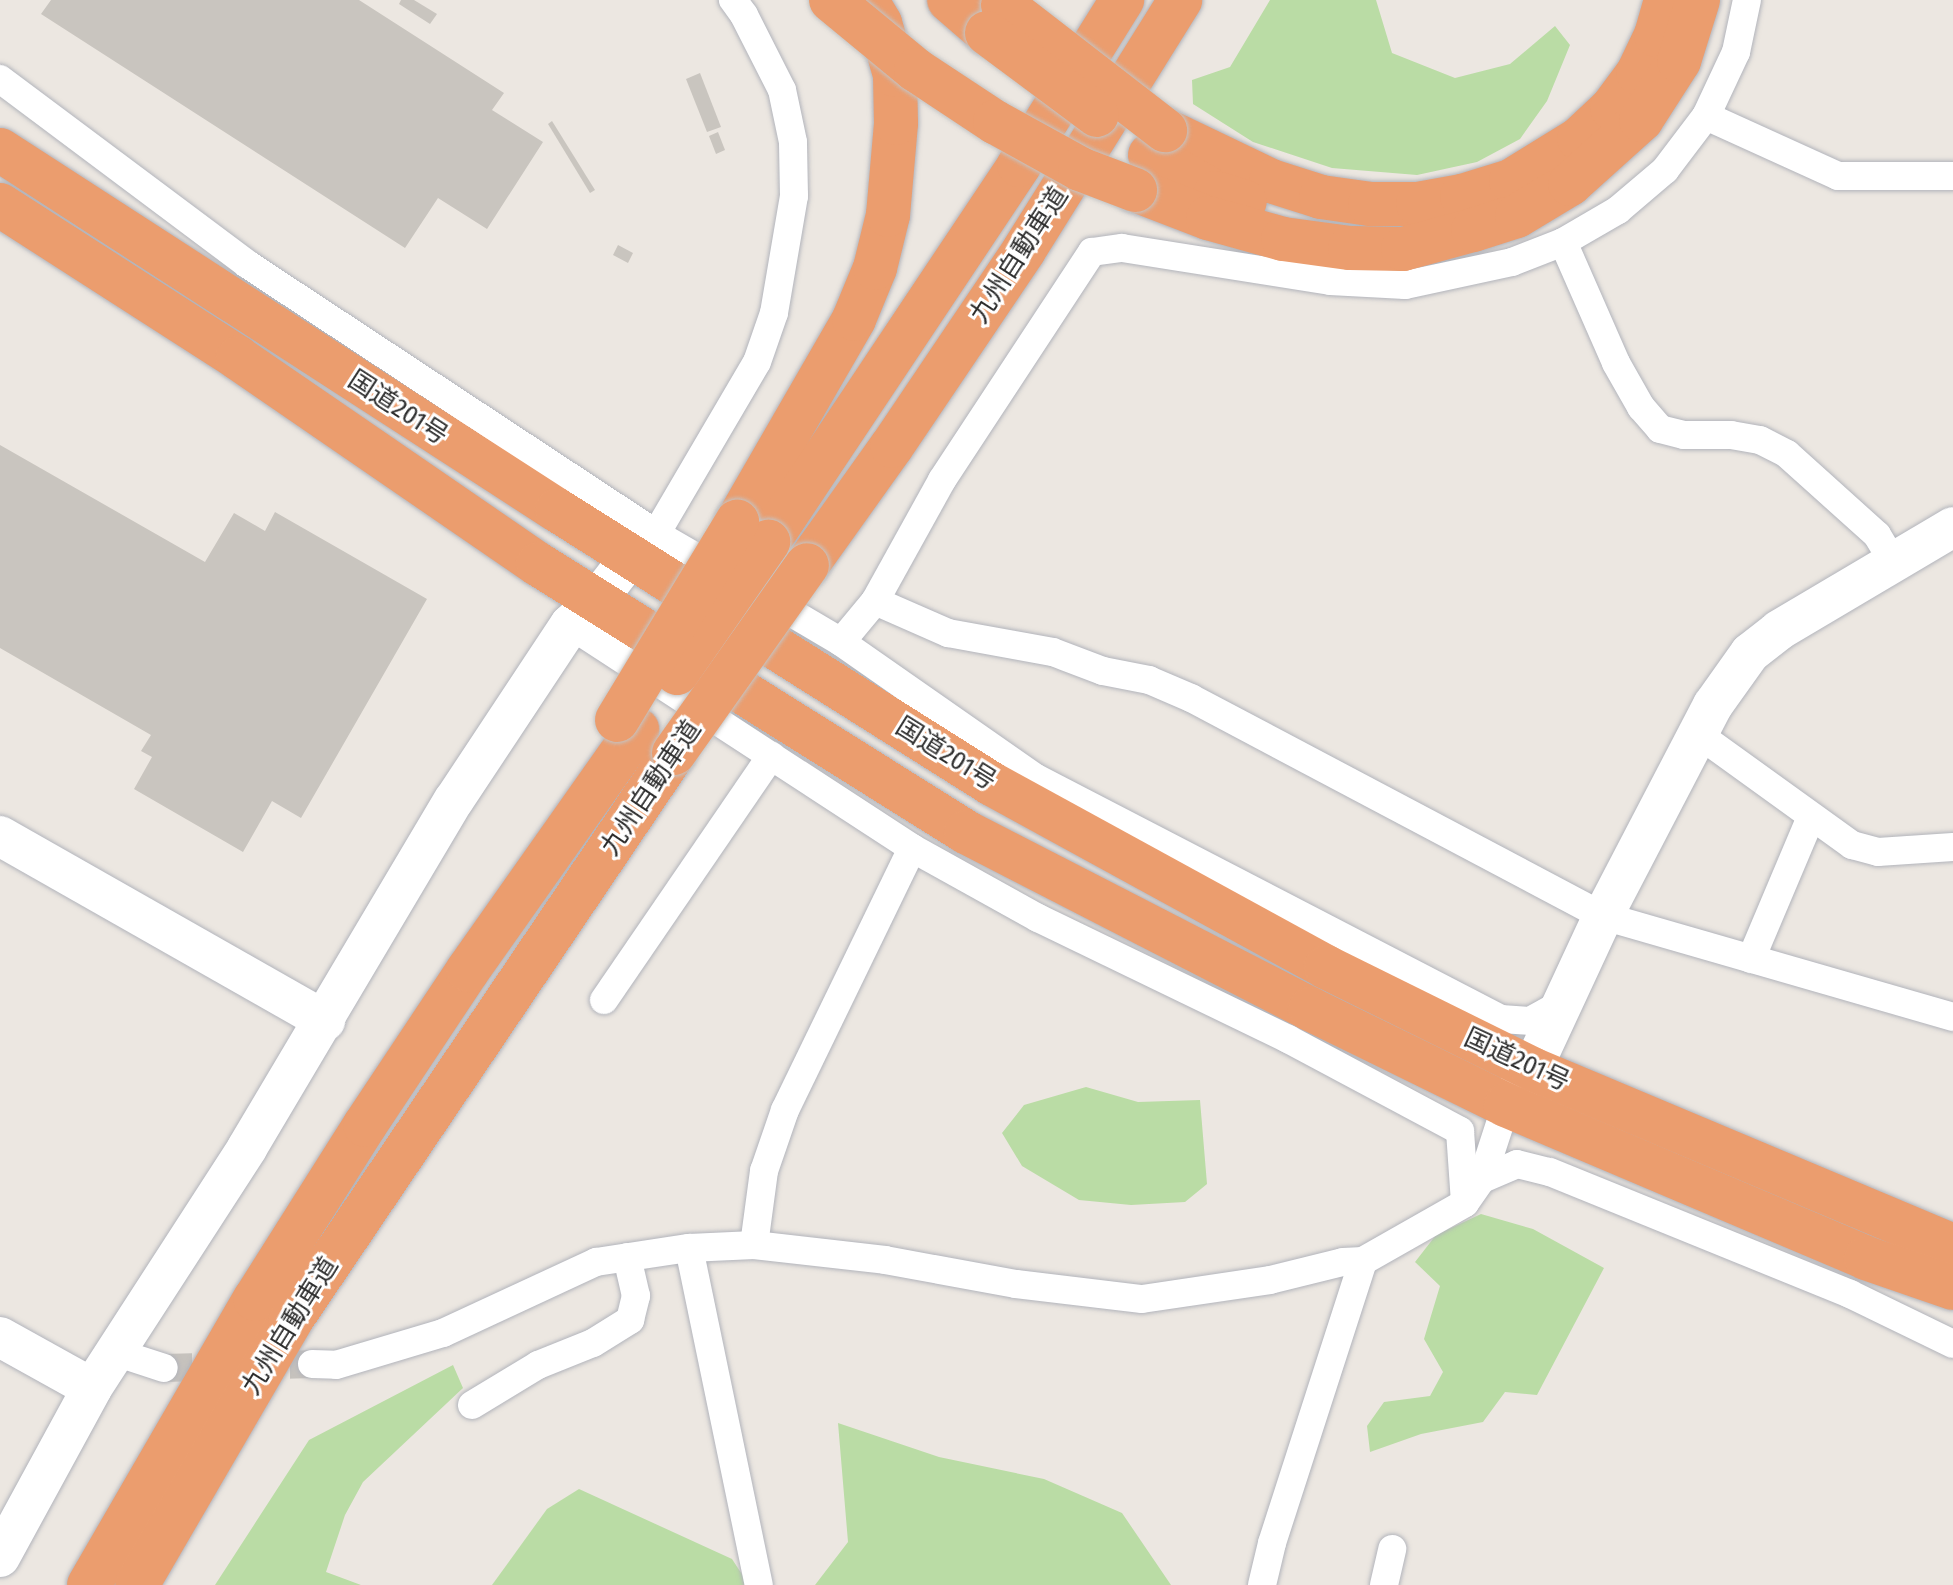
<!DOCTYPE html>
<html>
<head>
<meta charset="utf-8">
<style>
  body { margin:0 }
  #map { position:relative; width:1953px; height:1585px; overflow:hidden; background:#ece7e1; font-family:"Fira Sans Condensed","Noto Sans JP",sans-serif }
  div>[style] { position:absolute }
  .green>* { inset:0; background:#badca5 }
  .building>* { inset:0; background:#c9c5bf }
  .street-tunnel>* { height:28px; margin-top:-14px; transform-origin:0; background:repeating-linear-gradient(90deg,#c6c2bd 0 28px,transparent 0 42px) }
  .roads { filter:drop-shadow(0 0 2px #b2b4bb) drop-shadow(0 0 2px #b2b4bb) }
  .street>* { height:28px; margin:-14px; padding:0 14px; transform-origin:14px; border-radius:14px; background:#fff }
  .secondary>* { height:40px; margin:-20px; padding:0 20px; transform-origin:20px; border-radius:20px; background:#fff }
  .highway>* { height:44px; margin:-22px; padding:0 22px; transform-origin:22px; border-radius:22px; background:#eb9d6e }
  .bridges { filter:drop-shadow(0 0 2px #c4c4c4) drop-shadow(0 0 2px #c4c4c4) }
  .highway-bridge>* { height:44px; margin:-22px; padding:0 22px; transform-origin:22px; border-radius:22px; background:#eb9d6e }
  span { translate:-50% -50%; white-space:nowrap; text-align:center; line-height:1.15; -webkit-text-stroke:6px #fff; paint-order:stroke }
  .street-label { font-size:26px; color:#2d2d2d }
</style>
</head>
<body>
<div id="map">
  <div class="green">
    <div style="clip-path:polygon(1270px 0,1376px 0,1392px 53px,1455px 78px,1510px 64px,1555px 26px,1570px 45px,1547px 101px,1520px 139px,1477px 162px,1417px 175px,1332px 168px,1253px 142px,1193px 104px,1192px 80px,1230px 67px)"></div>
    <div style="clip-path:polygon(1086px 1087px,1138px 1102px,1200px 1100px,1207px 1184px,1185px 1202px,1131px 1205px,1079px 1200px,1022px 1166px,1002px 1133px,1024px 1105px)"></div>
    <div style="clip-path:polygon(1481px 1214px,1533px 1229px,1604px 1268px,1537px 1395px,1505px 1392px,1483px 1422px,1421px 1434px,1370px 1452px,1367px 1426px,1384px 1402px,1430px 1396px,1443px 1372px,1424px 1339px,1440px 1286px,1415px 1262px,1436px 1235px)"></div>
    <div style="clip-path:polygon(453px 1365px,463px 1388px,363px 1482px,345px 1515px,326px 1572px,361px 1585px,215px 1585px,309px 1440px)"></div>
    <div style="clip-path:polygon(838px 1423px,939px 1457px,1044px 1479px,1122px 1513px,1171px 1585px,815px 1585px,848px 1542px)"></div>
    <div style="clip-path:polygon(579px 1489px,732px 1559px,749px 1585px,492px 1585px,547px 1509px)"></div>
  </div>
  <div class="building">
    <div style="clip-path:polygon(51px 0,359px 0,504px 93px,492px 110px,543px 142px,487px 229px,438px 198px,405px 248px,41px 14px)"></div>
    <div style="clip-path:polygon(401px 0,414px 0,437px 14px,430px 24px,399px 4px)"></div>
    <div style="clip-path:polygon(700px 73px,721px 127px,707px 132px,686px 79px)"></div>
    <div style="clip-path:polygon(552px 121px,595px 190px,590px 193px,548px 124px)"></div>
    <div style="clip-path:polygon(718px 132px,725px 150px,716px 154px,709px 136px)"></div>
    <div style="clip-path:polygon(618px 245px,633px 253px,628px 263px,613px 255px)"></div>
    <div style="clip-path:polygon(0 445px,205px 562px,234px 513px,265px 531px,275px 512px,427px 599px,301px 818px,272px 801px,243px 852px,134px 789px,152px 757px,141px 751px,151px 735px,0 648px)"></div>
  </div>
  <div class="street-tunnel">
    <div style="left:164px;top:1368px;width:148px;rotate:-1.5deg"></div>
  </div>
  <div class="roads">
    <div class="street">
      <div style="left:0;top:79px;width:309px;rotate:36.8deg"></div>
      <div style="left:247px;top:264px;width:490px;rotate:33.4deg"></div>
      <div style="left:656px;top:534px;width:76px;rotate:29.9deg"></div>
      <div style="left:1706px;top:116px;width:145px;rotate:24.4deg"></div>
      <div style="left:1838px;top:176px;width:115px"></div>
      <div style="left:1563px;top:242px;width:132px;rotate:66.3deg"></div>
      <div style="left:1616px;top:363px;width:51px;rotate:60.4deg"></div>
      <div style="left:1641px;top:407px;width:29px;rotate:49deg"></div>
      <div style="left:1660px;top:429px;width:25px;rotate:14deg"></div>
      <div style="left:1684px;top:435px;width:47px"></div>
      <div style="left:1731px;top:435px;width:29px;rotate:10deg"></div>
      <div style="left:1760px;top:440px;width:30px;rotate:27deg"></div>
      <div style="left:1787px;top:454px;width:121px;rotate:42deg"></div>
      <div style="left:1877px;top:535px;width:35px;rotate:59deg"></div>
      <div style="left:656px;top:534px;width:199px;rotate:-59.6deg"></div>
      <div style="left:757px;top:362px;width:52px;rotate:-70.9deg"></div>
      <div style="left:774px;top:313px;width:119px;rotate:-80.3deg"></div>
      <div style="left:794px;top:196px;width:54px;rotate:-91.1deg"></div>
      <div style="left:793px;top:142px;width:53px;rotate:-101.9deg"></div>
      <div style="left:782px;top:90px;width:84px;rotate:-116.9deg"></div>
      <div style="left:744px;top:15px;width:19px;rotate:-126deg"></div>
      <div style="left:765px;top:597px;width:88px;rotate:30.6deg"></div>
      <div style="left:841px;top:642px;width:238px;rotate:34.9deg"></div>
      <div style="left:1036px;top:778px;width:524px;rotate:27.4deg"></div>
      <div style="left:1501px;top:1019px;width:29px;rotate:4deg"></div>
      <div style="left:1530px;top:1021px;width:33px;rotate:-29deg"></div>
      <div style="left:875px;top:601px;width:80px;rotate:23.7deg"></div>
      <div style="left:948px;top:633px;width:107px;rotate:10.3deg"></div>
      <div style="left:1053px;top:652px;width:53px;rotate:20.8deg"></div>
      <div style="left:1103px;top:671px;width:47px;rotate:11.1deg"></div>
      <div style="left:1149px;top:680px;width:46px;rotate:23.2deg"></div>
      <div style="left:1191px;top:698px;width:466px;rotate:27.9deg"></div>
      <div style="left:1603px;top:916px;width:364px;rotate:16.1deg"></div>
      <div style="left:570px;top:625px;width:408px;rotate:33.1deg"></div>
      <div style="left:912px;top:848px;width:144px;rotate:29.1deg"></div>
      <div style="left:1038px;top:918px;width:278px;rotate:25.8deg"></div>
      <div style="left:1288px;top:1039px;width:195px;rotate:28.1deg"></div>
      <div style="left:1460px;top:1131px;width:72px;rotate:86deg"></div>
      <div style="left:841px;top:642px;width:53px;rotate:-50.3deg"></div>
      <div style="left:875px;top:601px;width:138px;rotate:-61deg"></div>
      <div style="left:942px;top:480px;width:273px;rotate:-56.7deg"></div>
      <div style="left:1092px;top:252px;width:30px;rotate:-8deg"></div>
      <div style="left:1122px;top:248px;width:211px;rotate:9deg"></div>
      <div style="left:1330px;top:281px;width:75px;rotate:3.1deg"></div>
      <div style="left:1405px;top:285px;width:109px;rotate:-12.1deg"></div>
      <div style="left:1512px;top:262px;width:55px;rotate:-21.4deg"></div>
      <div style="left:1563px;top:242px;width:64px;rotate:-30.2deg"></div>
      <div style="left:1618px;top:210px;width:62px;rotate:-40.4deg"></div>
      <div style="left:1665px;top:170px;width:68px;rotate:-52.8deg"></div>
      <div style="left:1706px;top:116px;width:71px;rotate:-64.9deg"></div>
      <div style="left:1736px;top:52px;width:53px;rotate:-78.1deg"></div>
      <div style="left:1698px;top:734px;width:190px;rotate:35.8deg"></div>
      <div style="left:1852px;top:845px;width:27px;rotate:15deg"></div>
      <div style="left:1878px;top:852px;width:75px;rotate:-3.8deg"></div>
      <div style="left:1751px;top:959px;width:154px;rotate:-67.1deg"></div>
      <div style="left:604px;top:1000px;width:296px;rotate:-55.6deg"></div>
      <div style="left:1482px;top:1179px;width:38px;rotate:-23deg"></div>
      <div style="left:1517px;top:1164px;width:34px;rotate:14deg"></div>
      <div style="left:1550px;top:1172px;width:324px;rotate:22.1deg"></div>
      <div style="left:1850px;top:1294px;width:114px;rotate:25.9deg"></div>
      <div style="left:754px;top:1245px;width:75px;rotate:-82.3deg"></div>
      <div style="left:764px;top:1171px;width:65px;rotate:-71deg"></div>
      <div style="left:785px;top:1110px;width:291px;rotate:-64.1deg"></div>
      <div style="left:689px;top:1248px;width:344px;rotate:78.3deg"></div>
      <div style="left:118px;top:1353px;width:48px;rotate:18.1deg"></div>
      <div style="left:312px;top:1364px;width:24px;rotate:2deg"></div>
      <div style="left:336px;top:1365px;width:112px;rotate:-16.7deg"></div>
      <div style="left:443px;top:1333px;width:169px;rotate:-24.9deg"></div>
      <div style="left:596px;top:1262px;width:94px;rotate:-8.6deg"></div>
      <div style="left:689px;top:1248px;width:65px;rotate:-2.6deg"></div>
      <div style="left:754px;top:1245px;width:132px;rotate:6.5deg"></div>
      <div style="left:885px;top:1260px;width:133px;rotate:10.4deg"></div>
      <div style="left:1016px;top:1284px;width:127px;rotate:6.8deg"></div>
      <div style="left:1142px;top:1299px;width:129px;rotate:-8.4deg"></div>
      <div style="left:1270px;top:1280px;width:75px;rotate:-13.9deg"></div>
      <div style="left:1343px;top:1262px;width:20px;rotate:-3deg"></div>
      <div style="left:1363px;top:1261px;width:117px;rotate:-29.6deg"></div>
      <div style="left:1465px;top:1203px;width:29px;rotate:-55deg"></div>
      <div style="left:1482px;top:1179px;width:78px;rotate:-72deg"></div>
      <div style="left:472px;top:1405px;width:77px;rotate:-31.2deg"></div>
      <div style="left:538px;top:1365px;width:59px;rotate:-21.8deg"></div>
      <div style="left:593px;top:1343px;width:44px;rotate:-31.9deg"></div>
      <div style="left:630px;top:1320px;width:25px;rotate:-76deg"></div>
      <div style="left:636px;top:1296px;width:40px;rotate:-103deg"></div>
      <div style="left:1262px;top:1585px;width:43px;rotate:-76.6deg"></div>
      <div style="left:1272px;top:1543px;width:296px;rotate:-72.1deg"></div>
      <div style="left:1384px;top:1585px;width:37px;rotate:-77deg"></div>
    </div>
    <div class="secondary">
      <div style="left:0;top:836px;width:374px;rotate:29.6deg"></div>
      <div style="left:1513px;top:1095px;width:32px;rotate:-54deg"></div>
      <div style="left:1532px;top:1069px;width:169px;rotate:-65.1deg"></div>
      <div style="left:1603px;top:916px;width:238px;rotate:-62.5deg"></div>
      <div style="left:1713px;top:705px;width:64px;rotate:-54.6deg"></div>
      <div style="left:1750px;top:653px;width:37px;rotate:-38deg"></div>
      <div style="left:1779px;top:630px;width:202px;rotate:-30.6deg"></div>
      <div style="left:0;top:1337px;width:105px;rotate:29deg"></div>
      <div style="left:0;top:1557px;width:192px;rotate:-61.4deg"></div>
      <div style="left:92px;top:1388px;width:286px;rotate:-57.1deg"></div>
      <div style="left:247px;top:1148px;width:405px;rotate:-59.3deg"></div>
      <div style="left:454px;top:800px;width:210px;rotate:-56.5deg"></div>
      <div style="left:570px;top:625px;width:37px;rotate:-43deg"></div>
      <div style="left:597px;top:600px;width:56px;rotate:-52.3deg"></div>
      <div style="left:631px;top:556px;width:33px;rotate:-41deg"></div>
    </div>
    <div class="highway">
      <div style="left:949px;top:0;width:50px;rotate:41deg"></div>
      <div style="left:1165px;top:130px;width:118px;rotate:25.7deg"></div>
      <div style="left:1271px;top:181px;width:52px;rotate:17.7deg"></div>
      <div style="left:1321px;top:197px;width:49px;rotate:8.1deg"></div>
      <div style="left:1370px;top:204px;width:48px"></div>
      <div style="left:1418px;top:204px;width:45px;rotate:-10.3deg"></div>
      <div style="left:1462px;top:196px;width:51px;rotate:-17deg"></div>
      <div style="left:1511px;top:181px;width:80px;rotate:-31.7deg"></div>
      <div style="left:1579px;top:139px;width:45px;rotate:-43.2deg"></div>
      <div style="left:1612px;top:108px;width:44px;rotate:-53.4deg"></div>
      <div style="left:1638px;top:73px;width:42px;rotate:-64.7deg"></div>
      <div style="left:1656px;top:35px;width:36px;rotate:-74deg"></div>
      <div style="left:0;top:150px;width:663px;rotate:32.88deg"></div>
      <div style="left:557px;top:510px;width:514px;rotate:32.21deg"></div>
      <div style="left:992px;top:784px;width:381px;rotate:28.7deg"></div>
      <div style="left:1326px;top:967px;width:230px;rotate:26.3deg"></div>
      <div style="left:1532px;top:1069px;width:457px;rotate:22.8deg"></div>
      <div style="left:1150px;top:155px;width:76px;rotate:29.9deg"></div>
      <div style="left:1216px;top:193px;width:30px;rotate:17deg"></div>
      <div style="left:1135px;top:190px;width:78px;rotate:21deg"></div>
      <div style="left:1208px;top:218px;width:78px;rotate:15.6deg"></div>
      <div style="left:1283px;top:239px;width:68px;rotate:7.7deg"></div>
      <div style="left:1350px;top:248px;width:53px;rotate:1.1deg"></div>
      <div style="left:1403px;top:249px;width:73px;rotate:-15.2deg"></div>
      <div style="left:1473px;top:230px;width:46px;rotate:-17.7deg"></div>
      <div style="left:1517px;top:216px;width:62px;rotate:-31.1deg"></div>
      <div style="left:1570px;top:184px;width:96px;rotate:-42deg"></div>
      <div style="left:1641px;top:120px;width:70px;rotate:-57.2deg"></div>
      <div style="left:1679px;top:61px;width:64px;rotate:-72.7deg"></div>
      <div style="left:0;top:205px;width:283px;rotate:32.7deg"></div>
      <div style="left:238px;top:358px;width:364px;rotate:34.5deg"></div>
      <div style="left:538px;top:564px;width:505px;rotate:32.05deg"></div>
      <div style="left:966px;top:832px;width:387px;rotate:27.2deg"></div>
      <div style="left:1310px;top:1009px;width:218px;rotate:26.1deg"></div>
      <div style="left:1506px;top:1105px;width:391px;rotate:23deg"></div>
      <div style="left:1866px;top:1258px;width:92px;rotate:19deg"></div>
      <div style="left:737px;top:522px;width:234px;rotate:-60deg"></div>
      <div style="left:854px;top:319px;width:55px;rotate:-67.6deg"></div>
      <div style="left:875px;top:268px;width:55px;rotate:-76.2deg"></div>
      <div style="left:888px;top:215px;width:92px;rotate:-85deg"></div>
      <div style="left:896px;top:123px;width:48px;rotate:-91.2deg"></div>
      <div style="left:895px;top:75px;width:54px;rotate:-106.1deg"></div>
      <div style="left:880px;top:23px;width:27px;rotate:-121deg"></div>
      <div style="left:768px;top:542px;width:453px;rotate:-56.3deg"></div>
      <div style="left:1019px;top:165px;width:195px;rotate:-58deg"></div>
      <div style="left:807px;top:565px;width:146px;rotate:-54.5deg"></div>
      <div style="left:892px;top:446px;width:236px;rotate:-56deg"></div>
      <div style="left:1024px;top:250px;width:295px;rotate:-58deg"></div>
      <div style="left:89px;top:1585px;width:331px;rotate:-59.9deg"></div>
      <div style="left:255px;top:1299px;width:206px;rotate:-57.7deg"></div>
      <div style="left:365px;top:1125px;width:186px;rotate:-56.4deg"></div>
      <div style="left:468px;top:970px;width:294px;rotate:-54.8deg"></div>
      <div style="left:137px;top:1585px;width:306px;rotate:-59.8deg"></div>
      <div style="left:291px;top:1320px;width:684px;rotate:-55.96deg"></div>
    </div>
  </div>
  <div class="bridges">
    <div class="highway-bridge">
      <div style="left:831px;top:0;width:110px;rotate:39.5deg"></div>
      <div style="left:916px;top:70px;width:95px;rotate:33.4deg"></div>
      <div style="left:995px;top:122px;width:97px;rotate:28.9deg"></div>
      <div style="left:1080px;top:169px;width:59px;rotate:20.9deg"></div>
      <div style="left:1003px;top:5px;width:205px;rotate:37.7deg"></div>
      <div style="left:987px;top:33px;width:137px;rotate:36.7deg"></div>
      <div style="left:677px;top:673px;width:160px;rotate:-55.2deg"></div>
      <div style="left:617px;top:720px;width:232px;rotate:-58.8deg"></div>
      <div style="left:674px;top:753px;width:230px;rotate:-54.7deg"></div>
    </div>
  </div>
  <div class="street-label">
    <span style="left:1019px;top:255px;rotate:-57deg">九州自動車道</span>
    <span style="left:398px;top:408px;rotate:33deg">国道201号</span>
    <span style="left:946px;top:754px;rotate:32deg">国道201号</span>
    <span style="left:651px;top:788px;rotate:-56deg">九州自動車道</span>
    <span style="left:1517px;top:1060px;rotate:25deg">国道201号</span>
    <span style="left:290px;top:1326px;rotate:-58deg">九州自動車道</span>
  </div>
</div>
</body>
</html>
